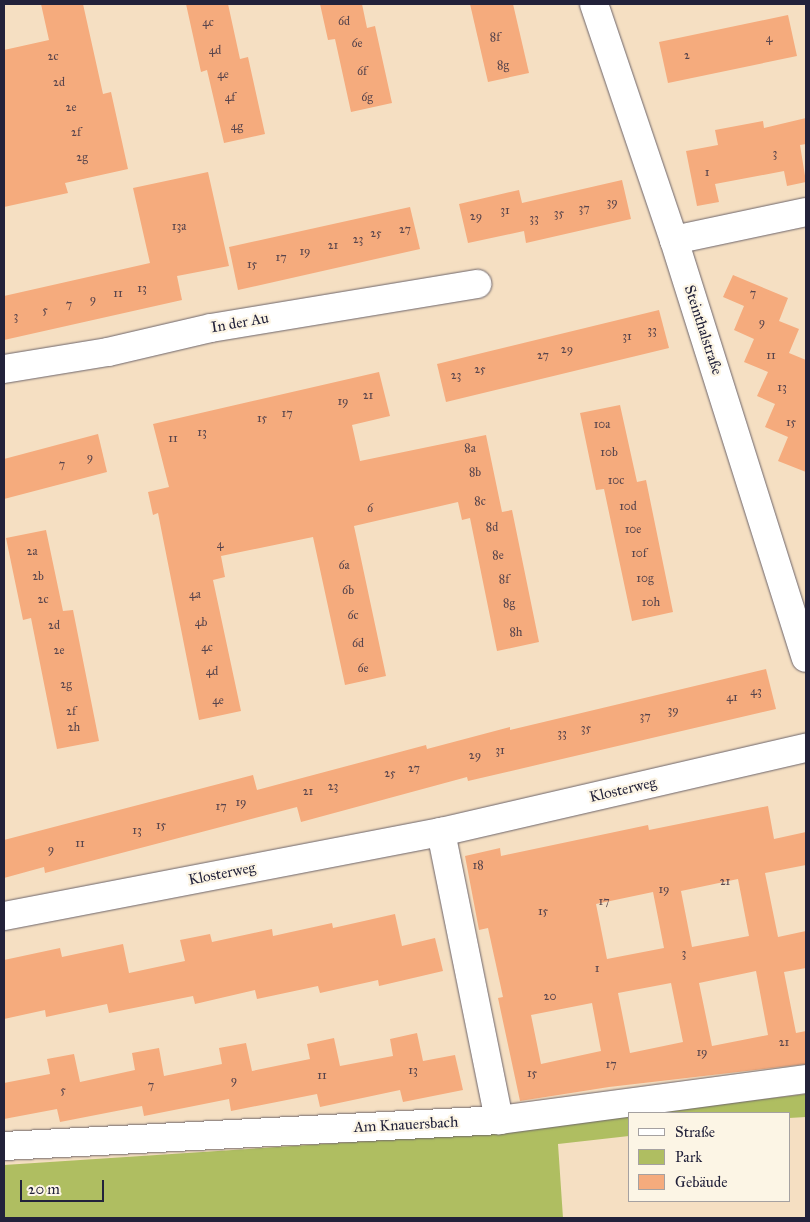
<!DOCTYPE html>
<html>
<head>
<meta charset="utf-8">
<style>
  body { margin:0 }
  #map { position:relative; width:810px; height:1222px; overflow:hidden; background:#f5dfc2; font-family:"IM FELL Great Primer",serif }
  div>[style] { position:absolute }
  .green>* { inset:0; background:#afbe61 }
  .building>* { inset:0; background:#f5ab7d }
  .roads { filter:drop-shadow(0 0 1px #6c646a) drop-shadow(0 0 1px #6c646a) }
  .minor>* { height:28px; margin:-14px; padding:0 14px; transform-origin:14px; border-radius:14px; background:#fff }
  span { translate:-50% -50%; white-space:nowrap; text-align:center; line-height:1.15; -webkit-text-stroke:4.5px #fcf5e5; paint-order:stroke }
  .number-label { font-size:12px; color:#57444c }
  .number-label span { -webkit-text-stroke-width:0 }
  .street-label { font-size:15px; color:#22223b }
  .frame { position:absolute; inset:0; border:5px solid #22223b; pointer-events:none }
  .legend { position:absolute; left:628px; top:1112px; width:162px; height:90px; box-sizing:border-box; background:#fcf5e5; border:1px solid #a5a1a1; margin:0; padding:6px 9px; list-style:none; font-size:15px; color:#22223b }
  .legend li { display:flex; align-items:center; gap:10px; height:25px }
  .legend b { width:25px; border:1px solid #a5a1a1 }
  .scale { position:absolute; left:20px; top:1180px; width:84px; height:22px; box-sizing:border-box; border:2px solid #22223b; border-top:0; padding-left:6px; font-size:15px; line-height:18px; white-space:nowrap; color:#22223b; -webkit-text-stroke:4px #fcf5e5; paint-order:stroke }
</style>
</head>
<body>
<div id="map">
  <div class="green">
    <div style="clip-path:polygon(806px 1094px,806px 1117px,789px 1118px,789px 1113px,650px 1113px)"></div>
    <div style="clip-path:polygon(629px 1116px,629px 1136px,558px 1144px,563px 1218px,4px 1218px,4px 1165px,491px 1133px)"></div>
  </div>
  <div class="building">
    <div style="clip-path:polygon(41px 4px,83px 4px,103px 94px,111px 92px,128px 169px,65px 183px,68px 193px,4px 207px,4px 50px,49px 40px)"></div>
    <div style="clip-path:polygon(186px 4px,228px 4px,240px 59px,248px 57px,265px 134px,224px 143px,207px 70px,201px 72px)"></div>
    <div style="clip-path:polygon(320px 4px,362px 4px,367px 28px,375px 26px,392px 103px,351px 112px,335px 39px,328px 40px)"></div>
    <div style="clip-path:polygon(470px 4px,513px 4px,529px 73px,488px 82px)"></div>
    <div style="clip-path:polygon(788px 15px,797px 56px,668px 83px,659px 42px)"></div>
    <div style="clip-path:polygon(806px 118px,806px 144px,800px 145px,806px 182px,787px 186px,784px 171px,715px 184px,719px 202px,697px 206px,686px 151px,718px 145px,715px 130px,763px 121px,764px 128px)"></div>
    <div style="clip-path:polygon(208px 172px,229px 266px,177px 276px,182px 300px,4px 340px,4px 296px,150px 263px,133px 188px)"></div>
    <div style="clip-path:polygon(622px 180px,631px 219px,526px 243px,524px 231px,468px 243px,459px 204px,519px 190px,522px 203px)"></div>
    <div style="clip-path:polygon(410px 207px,420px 249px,238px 290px,229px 247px)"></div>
    <div style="clip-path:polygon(733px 275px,788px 298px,779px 321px,799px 329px,789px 353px,806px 360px,806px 472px,778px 461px,788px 437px,765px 427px,775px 404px,757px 396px,768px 372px,744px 362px,754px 339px,734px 330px,744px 306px,723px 297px)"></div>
    <div style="clip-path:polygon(659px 310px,669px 348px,446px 402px,437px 364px)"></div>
    <div style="clip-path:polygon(379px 372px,390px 416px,352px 425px,360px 461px,486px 435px,502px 512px,512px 510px,539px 642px,497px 651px,470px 518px,462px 520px,458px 502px,354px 526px,386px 676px,345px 685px,313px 537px,221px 556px,225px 577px,213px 580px,241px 711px,199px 720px,158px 513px,153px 515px,148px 492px,169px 487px,153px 424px)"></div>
    <div style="clip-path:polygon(620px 405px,637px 482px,646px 480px,673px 612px,632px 621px,604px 489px,596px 490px,580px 413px)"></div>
    <div style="clip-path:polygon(98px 434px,107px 472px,4px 499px,4px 459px)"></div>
    <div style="clip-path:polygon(46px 530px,63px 611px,73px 610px,99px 741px,57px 749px,31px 618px,23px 620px,6px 538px)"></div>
    <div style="clip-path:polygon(766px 669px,776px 709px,468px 781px,467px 777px,301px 822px,297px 807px,45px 873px,44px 867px,4px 878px,4px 840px,253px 775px,257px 790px,426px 745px,427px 749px,510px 727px,510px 730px)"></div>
    <div style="clip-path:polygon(evenodd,768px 806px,774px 839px,806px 832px,806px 865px,765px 873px,778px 937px,806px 931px,806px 968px,784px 972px,796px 1033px,806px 1031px,806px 1064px,609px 1087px,520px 1101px,498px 998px,503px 997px,488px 928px,479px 930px,465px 856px,500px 848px,501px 856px,648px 825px,649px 830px,768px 806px,738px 879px,749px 936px,692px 947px,681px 891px,738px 879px,768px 806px,653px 892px,664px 948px,607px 959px,596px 904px,653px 892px,768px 806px,756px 971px,768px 1035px,712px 1046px,699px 983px,756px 971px,768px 806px,671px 983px,683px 1042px,630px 1053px,618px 993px,671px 983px,768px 806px,592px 1003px,601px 1051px,541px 1064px,531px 1015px,592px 1003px)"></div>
    <div style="clip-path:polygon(395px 914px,402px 946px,435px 938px,443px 971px,379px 986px,378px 980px,320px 993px,318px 986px,257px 999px,255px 990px,195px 1004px,193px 996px,109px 1013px,107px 1004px,46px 1017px,45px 1010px,4px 1019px,4px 960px,60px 948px,62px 957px,123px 944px,129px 973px,185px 961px,180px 940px,210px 934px,212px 942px,272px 929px,273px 936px,332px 923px,333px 928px)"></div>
    <div style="clip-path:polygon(417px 1033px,423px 1061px,455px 1055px,463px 1090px,403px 1102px,400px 1090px,320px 1107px,317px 1094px,231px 1111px,229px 1099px,144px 1116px,142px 1106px,60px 1122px,57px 1109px,4px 1119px,4px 1083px,50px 1074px,47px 1059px,74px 1054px,80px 1082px,135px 1070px,132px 1053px,159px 1048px,164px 1076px,222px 1064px,219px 1048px,246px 1043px,252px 1071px,310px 1059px,307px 1044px,334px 1038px,340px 1066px,393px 1056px,390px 1039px)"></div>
  </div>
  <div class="roads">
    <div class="minor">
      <div style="left:594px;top:4px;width:249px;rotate:71.3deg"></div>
      <div style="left:674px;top:240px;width:438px;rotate:72.5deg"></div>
      <div style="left:674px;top:240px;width:135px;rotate:-12deg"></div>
      <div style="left:4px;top:369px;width:105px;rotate:-9.3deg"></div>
      <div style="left:108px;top:352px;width:106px;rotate:-13.1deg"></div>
      <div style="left:211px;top:328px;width:270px;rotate:-9.4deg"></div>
      <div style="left:441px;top:832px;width:294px;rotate:78.6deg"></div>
      <div style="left:4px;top:916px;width:445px;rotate:-10.9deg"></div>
      <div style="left:441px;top:832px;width:375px;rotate:-13deg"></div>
      <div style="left:4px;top:1146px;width:496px;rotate:-3deg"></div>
      <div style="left:499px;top:1120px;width:310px;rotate:-7.6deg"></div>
    </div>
  </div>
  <div class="number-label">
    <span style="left:344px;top:22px">6d</span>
    <span style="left:208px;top:23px">4c</span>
    <span style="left:495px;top:38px">8f</span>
    <span style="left:769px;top:39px">4</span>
    <span style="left:357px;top:44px">6e</span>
    <span style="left:215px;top:51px">4d</span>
    <span style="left:687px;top:56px">2</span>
    <span style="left:53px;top:57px">2c</span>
    <span style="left:503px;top:66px">8g</span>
    <span style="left:362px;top:72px">6f</span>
    <span style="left:223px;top:75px">4e</span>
    <span style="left:59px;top:83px">2d</span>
    <span style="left:230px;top:98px">4f</span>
    <span style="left:367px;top:98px">6g</span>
    <span style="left:71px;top:108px">2e</span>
    <span style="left:237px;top:127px">4g</span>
    <span style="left:76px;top:133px">2f</span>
    <span style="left:775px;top:154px">3</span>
    <span style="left:82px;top:158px">2g</span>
    <span style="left:707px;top:173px">1</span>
    <span style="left:612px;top:203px">39</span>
    <span style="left:584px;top:209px">37</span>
    <span style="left:505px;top:211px">31</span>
    <span style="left:559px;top:214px">35</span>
    <span style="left:476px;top:217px">29</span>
    <span style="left:534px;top:219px">33</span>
    <span style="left:179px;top:227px">13a</span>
    <span style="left:405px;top:230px">27</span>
    <span style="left:376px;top:234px">25</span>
    <span style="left:358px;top:240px">23</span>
    <span style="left:333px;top:246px">21</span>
    <span style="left:305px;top:252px">19</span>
    <span style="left:281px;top:258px">17</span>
    <span style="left:252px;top:265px">15</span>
    <span style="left:142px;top:289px">13</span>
    <span style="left:118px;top:294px">11</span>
    <span style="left:753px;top:294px">7</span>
    <span style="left:93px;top:300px">9</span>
    <span style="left:69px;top:305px">7</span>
    <span style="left:45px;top:311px">5</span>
    <span style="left:16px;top:317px">3</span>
    <span style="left:762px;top:323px">9</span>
    <span style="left:652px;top:331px">33</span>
    <span style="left:627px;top:337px">31</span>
    <span style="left:567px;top:350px">29</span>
    <span style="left:543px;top:356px">27</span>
    <span style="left:771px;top:356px">11</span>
    <span style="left:480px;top:370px">25</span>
    <span style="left:456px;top:376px">23</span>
    <span style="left:782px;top:388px">13</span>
    <span style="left:368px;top:396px">21</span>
    <span style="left:343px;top:402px">19</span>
    <span style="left:287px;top:414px">17</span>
    <span style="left:262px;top:419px">15</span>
    <span style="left:791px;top:423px">15</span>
    <span style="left:602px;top:425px">10a</span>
    <span style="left:202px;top:433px">13</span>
    <span style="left:173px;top:439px">11</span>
    <span style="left:470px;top:449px">8a</span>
    <span style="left:609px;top:453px">10b</span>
    <span style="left:90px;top:458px">9</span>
    <span style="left:62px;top:465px">7</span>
    <span style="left:475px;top:473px">8b</span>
    <span style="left:616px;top:481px">10c</span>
    <span style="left:480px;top:502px">8c</span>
    <span style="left:628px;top:507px">10d</span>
    <span style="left:370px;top:509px">6</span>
    <span style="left:492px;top:528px">8d</span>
    <span style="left:633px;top:530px">10e</span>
    <span style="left:220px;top:545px">4</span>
    <span style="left:32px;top:552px">2a</span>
    <span style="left:639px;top:554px">10f</span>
    <span style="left:498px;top:556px">8e</span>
    <span style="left:344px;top:566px">6a</span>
    <span style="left:38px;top:577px">2b</span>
    <span style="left:645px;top:579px">10g</span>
    <span style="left:504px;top:580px">8f</span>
    <span style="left:348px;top:591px">6b</span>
    <span style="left:195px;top:595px">4a</span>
    <span style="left:43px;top:600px">2c</span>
    <span style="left:651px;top:603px">10h</span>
    <span style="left:509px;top:604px">8g</span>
    <span style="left:353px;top:616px">6c</span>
    <span style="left:201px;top:623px">4b</span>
    <span style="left:54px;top:626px">2d</span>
    <span style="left:516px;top:633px">8h</span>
    <span style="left:358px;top:644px">6d</span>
    <span style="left:207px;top:648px">4c</span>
    <span style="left:59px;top:651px">2e</span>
    <span style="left:363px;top:669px">6e</span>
    <span style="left:212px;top:672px">4d</span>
    <span style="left:66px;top:685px">2g</span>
    <span style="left:756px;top:692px">43</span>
    <span style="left:732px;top:698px">41</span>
    <span style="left:218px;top:701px">4e</span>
    <span style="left:673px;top:711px">39</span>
    <span style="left:71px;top:712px">2f</span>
    <span style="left:645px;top:717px">37</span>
    <span style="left:74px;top:728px">2h</span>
    <span style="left:586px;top:729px">35</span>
    <span style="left:562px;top:734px">33</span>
    <span style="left:500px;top:751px">31</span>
    <span style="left:475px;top:756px">29</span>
    <span style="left:414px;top:769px">27</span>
    <span style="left:390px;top:774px">25</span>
    <span style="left:333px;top:787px">23</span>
    <span style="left:308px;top:792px">21</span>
    <span style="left:241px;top:803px">19</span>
    <span style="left:221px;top:807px">17</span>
    <span style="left:161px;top:826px">15</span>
    <span style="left:137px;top:831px">13</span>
    <span style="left:80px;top:844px">11</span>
    <span style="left:51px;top:850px">9</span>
    <span style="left:478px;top:866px">18</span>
    <span style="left:725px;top:882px">21</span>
    <span style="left:664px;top:890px">19</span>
    <span style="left:604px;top:902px">17</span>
    <span style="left:543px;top:912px">15</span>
    <span style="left:684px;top:954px">3</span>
    <span style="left:597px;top:969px">1</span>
    <span style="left:550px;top:997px">20</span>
    <span style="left:784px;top:1043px">21</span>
    <span style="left:702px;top:1053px">19</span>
    <span style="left:611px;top:1065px">17</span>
    <span style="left:413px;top:1071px">13</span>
    <span style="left:532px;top:1074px">15</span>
    <span style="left:322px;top:1076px">11</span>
    <span style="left:234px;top:1081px">9</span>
    <span style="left:151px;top:1086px">7</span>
    <span style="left:63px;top:1091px">5</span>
  </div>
  <div class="street-label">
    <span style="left:240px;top:323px;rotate:-10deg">In der Au</span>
    <span style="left:703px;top:330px;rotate:72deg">Steinthalstraße</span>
    <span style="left:623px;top:790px;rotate:-13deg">Klosterweg</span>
    <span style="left:222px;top:874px;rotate:-11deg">Klosterweg</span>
    <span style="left:406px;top:1125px;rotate:-3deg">Am Knauersbach</span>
  </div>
  <div class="frame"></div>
  <ul class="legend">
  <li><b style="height:6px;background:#fff"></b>Straße</li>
  <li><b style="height:14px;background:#afbe61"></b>Park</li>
  <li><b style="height:14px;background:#f5ab7d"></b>Gebäude</li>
  </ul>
  <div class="scale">20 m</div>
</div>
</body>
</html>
